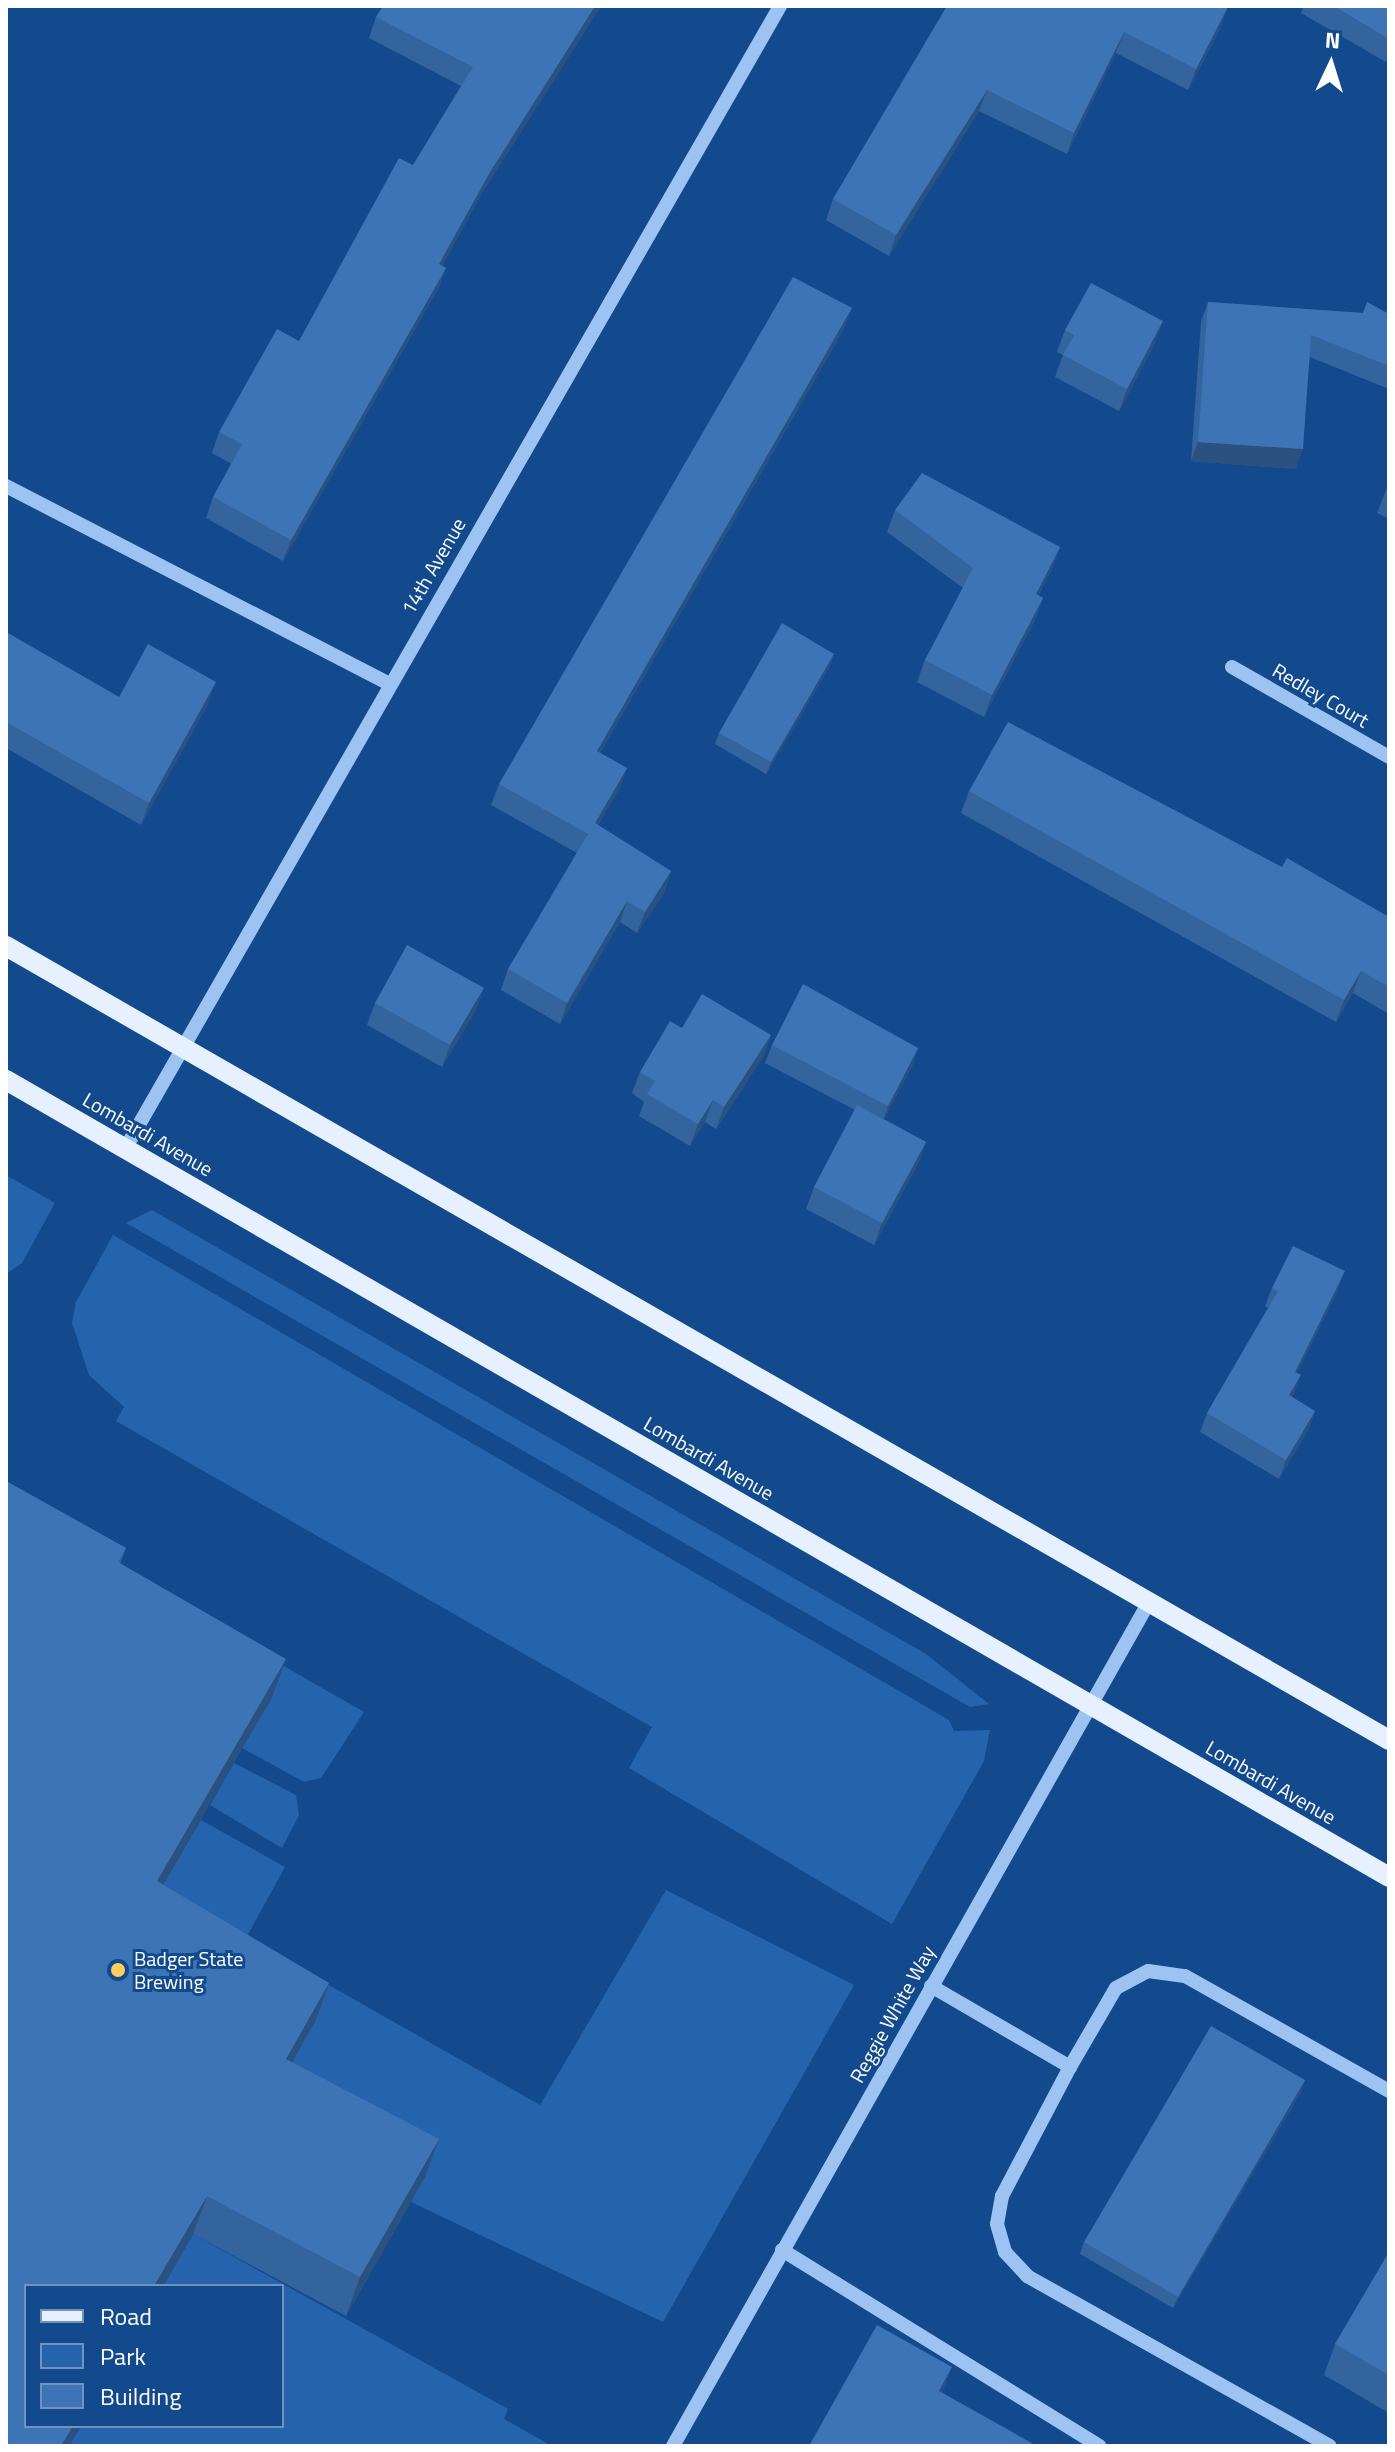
<!DOCTYPE html>
<html>
<head>
<meta charset="utf-8">
<style>
  body { margin:0 }
  #map { position:relative; width:1395px; height:2452px; overflow:hidden; background:#134a8d; font-family:"Titillium Web",sans-serif }
  div>[style] { position:absolute }
  .green>* { inset:0; background:#2564ac }
  .minor>* { height:14px; margin:-7px; padding:0 7px; transform-origin:7px; border-radius:7px; background:#9cc3f1 }
  .major>* { height:20px; margin:-10px; padding:0 10px; transform-origin:10px; border-radius:10px; background:#e6f0ff }
  .wall>* { inset:0; background:#34649d }
  .shaded-wall>* { inset:0; background:#2a517f }
  .building>* { inset:0; background:#3c74b6 }
  .dots>* { width:22px; height:22px; translate:-50% -50%; box-sizing:border-box; border:4px solid #134a8d; border-radius:50% }
  span { translate:-50% -50%; white-space:nowrap; text-align:center; line-height:1.15; -webkit-text-stroke:6px #134a8d; paint-order:stroke }
  .street-label { font-size:20px; color:#fff }
  .poi-label { font-size:20px; color:#fff }
  .left { translate:0 -50%; text-align:left }
  .frame { position:absolute; inset:0; border:8px solid #fff; pointer-events:none }
  .legend { position:absolute; left:24px; top:2284px; width:260px; height:144px; box-sizing:border-box; background:#134a8d; border:2px solid #7192bb; margin:0; padding:10px 14px; list-style:none; font-size:24px; color:#fff }
  .legend li { display:flex; align-items:center; gap:16px; height:40px }
  .legend b { width:40px; border:2px solid #7192bb }
  .north { position:absolute; left:1291px; top:24px; width:80px; height:80px; -webkit-text-stroke:6px #134a8d; paint-order:stroke; rotate:4deg; font-size:22px; font-weight:700; line-height:32px; text-align:center; color:#fff }
  .north::after { content:''; display:block; margin:auto; width:28px; height:36px; background:#fff; clip-path:polygon(50% 0,100% 100%,50% 72%,0 100%) }
</style>
</head>
<body>
<div id="map">
  <div class="green">
    <div style="clip-path:polygon(6px 1175px,55px 1203px,22px 1263px,6px 1274px)"></div>
    <div style="clip-path:polygon(152px 1210px,926px 1654px,989px 1704px,970px 1707px,126px 1223px)"></div>
    <div style="clip-path:polygon(113px 1235px,949px 1720px,954px 1731px,990px 1730px,984px 1761px,892px 1924px,629px 1768px,652px 1727px,116px 1421px,124px 1407px,89px 1375px,72px 1323px,76px 1302px)"></div>
    <div style="clip-path:polygon(120px 1572px,364px 1712px,321px 1778px,304px 1782px,242px 1748px,272px 1698px)"></div>
    <div style="clip-path:polygon(234px 1763px,296px 1795px,299px 1815px,282px 1848px,210px 1805px)"></div>
    <div style="clip-path:polygon(201px 1820px,285px 1867px,246px 1938px,540px 2105px,666px 1890px,854px 1985px,663px 2322px,411px 2202px,424px 2177px,272px 2097px,143px 1919px)"></div>
    <div style="clip-path:polygon(193px 2234px,508px 2409px,504px 2419px,552px 2446px,69px 2446px,81px 2426px,282px 2426px,282px 2286px,163px 2286px)"></div>
  </div>
  <div class="minor">
    <div style="left:6px;top:486px;width:430px;rotate:27.3deg"></div>
    <div style="left:1232px;top:667px;width:181px;rotate:29.8deg"></div>
    <div style="left:125px;top:1149px;width:1317px;rotate:-60.18deg"></div>
    <div style="left:931px;top:1986px;width:161px;rotate:30.2deg"></div>
    <div style="left:1070px;top:2067px;width:91px;rotate:-59.8deg"></div>
    <div style="left:1116px;top:1988px;width:36px;rotate:-28deg"></div>
    <div style="left:1148px;top:1971px;width:37px;rotate:8deg"></div>
    <div style="left:1185px;top:1976px;width:234px;rotate:29.4deg"></div>
    <div style="left:1070px;top:2067px;width:146px;rotate:117.8deg"></div>
    <div style="left:1002px;top:2196px;width:28px;rotate:100deg"></div>
    <div style="left:997px;top:2224px;width:29px;rotate:74deg"></div>
    <div style="left:1005px;top:2252px;width:33px;rotate:47deg"></div>
    <div style="left:1027px;top:2276px;width:347px;rotate:29.3deg"></div>
    <div style="left:782px;top:2250px;width:373px;rotate:31.7deg"></div>
    <div style="left:673px;top:2446px;width:969px;rotate:-60.58deg"></div>
  </div>
  <div class="major">
    <div style="left:6px;top:946px;width:1595px;rotate:29.86deg"></div>
    <div style="left:6px;top:1080px;width:1596px;rotate:29.95deg"></div>
  </div>
  <div class="wall">
    <div style="clip-path:polygon(601px 6px,482px 193px,442px 266px,446px 268px,438px 289px,283px 561px,206px 518px,213px 497px,232px 464px,212px 453px,219px 432px,299px 341px,413px 165px,461px 86px,369px 38px,376px 17px)"></div>
    <div style="clip-path:polygon(947px 6px,1220px 29px,1188px 90px,1116px 53px,1067px 154px,979px 111px,889px 256px,826px 220px,833px 199px)"></div>
    <div style="clip-path:polygon(1304px 6px,1389px 6px,1389px 57px,1386px 62px,1301px 13px)"></div>
    <div style="clip-path:polygon(1208px 302px,1363px 313px,1389px 314px,1389px 389px,1310px 357px,1296px 469px,1191px 461px,1201px 322px)"></div>
    <div style="clip-path:polygon(844px 329px,600px 753px,627px 768px,619px 789px,598px 825px,671px 871px,664px 893px,637px 933px,620px 922px,560px 1024px,501px 990px,508px 969px,577px 853px,491px 805px,499px 784px)"></div>
    <div style="clip-path:polygon(1065px 330px,1155px 343px,1119px 411px,1055px 377px,1063px 355px,1057px 352px)"></div>
    <div style="clip-path:polygon(1389px 483px,1389px 519px,1377px 513px)"></div>
    <div style="clip-path:polygon(895px 510px,1060px 547px,1052px 569px,1038px 596px,1043px 598px,1035px 620px,984px 717px,917px 682px,925px 660px,963px 588px,887px 532px)"></div>
    <div style="clip-path:polygon(6px 632px,119px 697px,208px 704px,141px 825px,6px 748px)"></div>
    <div style="clip-path:polygon(830px 666px,766px 774px,715px 744px,719px 733px)"></div>
    <div style="clip-path:polygon(969px 791px,1282px 867px,1389px 917px,1389px 1014px,1353px 993px,1336px 1022px,961px 813px)"></div>
    <div style="clip-path:polygon(375px 1003px,476px 1010px,442px 1067px,367px 1025px)"></div>
    <div style="clip-path:polygon(682px 1028px,771px 1035px,763px 1057px,716px 1129px,705px 1122px,690px 1146px,639px 1116px,644px 1102px,632px 1093px,640px 1072px)"></div>
    <div style="clip-path:polygon(772px 1045px,918px 1048px,912px 1066px,884px 1119px,926px 1142px,918px 1164px,874px 1245px,806px 1209px,814px 1187px,855px 1110px,765px 1063px)"></div>
    <div style="clip-path:polygon(1272px 1288px,1338px 1290px,1297px 1373px,1294px 1394px,1292px 1397px,1315px 1411px,1308px 1430px,1279px 1479px,1200px 1432px,1207px 1413px,1268px 1308px,1265px 1306px)"></div>
    <div style="clip-path:polygon(6px 1481px,126px 1548px,120px 1564px,272px 1697px,163px 1884px,315px 2022px,292px 2062px,439px 2139px,425px 2177px,346px 2316px,193px 2234px)"></div>
    <div style="clip-path:polygon(1305px 2080px,1301px 2092px,1173px 2308px,1080px 2254px,1084px 2242px)"></div>
    <div style="clip-path:polygon(1389px 2252px,1389px 2413px,1324px 2375px,1335px 2344px)"></div>
  </div>
  <div class="shaded-wall">
    <div style="clip-path:polygon(595px 6px,601px 6px,482px 193px,432px 285px,439px 264px,490px 172px)"></div>
    <div style="clip-path:polygon(1228px 7px,1220px 29px,1188px 90px,1196px 69px)"></div>
    <div style="clip-path:polygon(1124px 32px,1116px 53px,1067px 154px,1074px 133px)"></div>
    <div style="clip-path:polygon(987px 90px,979px 111px,889px 256px,896px 235px)"></div>
    <div style="clip-path:polygon(446px 268px,438px 289px,283px 561px,291px 540px)"></div>
    <div style="clip-path:polygon(852px 308px,844px 329px,589px 772px,597px 751px)"></div>
    <div style="clip-path:polygon(1163px 321px,1155px 343px,1119px 411px,1127px 389px)"></div>
    <div style="clip-path:polygon(1198px 442px,1303px 449px,1296px 469px,1191px 461px)"></div>
    <div style="clip-path:polygon(1060px 547px,1052px 569px,1028px 615px,1036px 594px)"></div>
    <div style="clip-path:polygon(1043px 598px,1035px 620px,984px 717px,992px 695px)"></div>
    <div style="clip-path:polygon(834px 654px,830px 666px,766px 774px,771px 762px)"></div>
    <div style="clip-path:polygon(216px 682px,208px 704px,141px 825px,149px 803px)"></div>
    <div style="clip-path:polygon(627px 768px,619px 789px,587px 844px,595px 823px)"></div>
    <div style="clip-path:polygon(671px 871px,664px 893px,637px 933px,645px 912px)"></div>
    <div style="clip-path:polygon(627px 901px,620px 922px,560px 1024px,567px 1003px)"></div>
    <div style="clip-path:polygon(1361px 971px,1353px 993px,1336px 1022px,1344px 1000px)"></div>
    <div style="clip-path:polygon(484px 988px,476px 1010px,442px 1067px,450px 1045px)"></div>
    <div style="clip-path:polygon(771px 1035px,763px 1057px,716px 1129px,724px 1107px)"></div>
    <div style="clip-path:polygon(918px 1048px,912px 1066px,882px 1124px,888px 1106px)"></div>
    <div style="clip-path:polygon(713px 1100px,705px 1122px,690px 1146px,698px 1124px)"></div>
    <div style="clip-path:polygon(926px 1142px,918px 1164px,874px 1245px,882px 1223px)"></div>
    <div style="clip-path:polygon(1345px 1271px,1338px 1290px,1288px 1391px,1295px 1372px)"></div>
    <div style="clip-path:polygon(1301px 1375px,1294px 1394px,1282px 1414px,1289px 1395px)"></div>
    <div style="clip-path:polygon(1315px 1411px,1308px 1430px,1279px 1479px,1286px 1460px)"></div>
    <div style="clip-path:polygon(286px 1659px,272px 1697px,143px 1919px,157px 1881px)"></div>
    <div style="clip-path:polygon(329px 1983px,315px 2022px,272px 2097px,286px 2059px)"></div>
    <div style="clip-path:polygon(1305px 2080px,1301px 2092px,1173px 2308px,1178px 2297px)"></div>
    <div style="clip-path:polygon(439px 2139px,425px 2177px,346px 2316px,360px 2277px)"></div>
    <div style="clip-path:polygon(207px 2196px,193px 2234px,163px 2286px,154px 2286px)"></div>
    <div style="clip-path:polygon(952px 2367px,938px 2405px,939px 2391px)"></div>
    <div style="clip-path:polygon(73px 2426px,81px 2426px,69px 2446px,61px 2446px)"></div>
  </div>
  <div class="building">
    <div style="clip-path:polygon(383px 6px,595px 6px,490px 172px,439px 264px,446px 268px,291px 540px,213px 497px,242px 444px,219px 432px,277px 329px,299px 341px,399px 158px,413px 165px,473px 67px,376px 17px)"></div>
    <div style="clip-path:polygon(947px 6px,1225px 6px,1228px 7px,1196px 69px,1124px 32px,1074px 133px,987px 90px,896px 235px,833px 199px)"></div>
    <div style="clip-path:polygon(1334px 6px,1389px 6px,1389px 39px)"></div>
    <div style="clip-path:polygon(793px 277px,852px 308px,597px 751px,627px 768px,595px 823px,671px 871px,645px 912px,627px 901px,567px 1003px,508px 969px,588px 834px,499px 784px)"></div>
    <div style="clip-path:polygon(1091px 283px,1163px 321px,1127px 389px,1063px 355px,1074px 335px,1065px 330px)"></div>
    <div style="clip-path:polygon(1208px 302px,1363px 313px,1367px 302px,1389px 314px,1389px 366px,1311px 335px,1303px 449px,1198px 442px)"></div>
    <div style="clip-path:polygon(922px 473px,1060px 547px,1036px 594px,1043px 598px,992px 695px,925px 660px,973px 568px,895px 510px)"></div>
    <div style="clip-path:polygon(782px 623px,834px 654px,771px 762px,719px 733px)"></div>
    <div style="clip-path:polygon(6px 632px,119px 697px,148px 644px,216px 682px,149px 803px,6px 722px)"></div>
    <div style="clip-path:polygon(1008px 722px,1282px 867px,1287px 858px,1389px 917px,1389px 987px,1361px 971px,1344px 1000px,969px 791px)"></div>
    <div style="clip-path:polygon(407px 945px,484px 988px,450px 1045px,375px 1003px)"></div>
    <div style="clip-path:polygon(803px 984px,918px 1048px,888px 1106px,772px 1045px)"></div>
    <div style="clip-path:polygon(702px 994px,771px 1035px,724px 1107px,713px 1100px,698px 1124px,647px 1094px,655px 1081px,640px 1072px,670px 1021px,682px 1028px)"></div>
    <div style="clip-path:polygon(857px 1105px,926px 1142px,882px 1223px,814px 1187px)"></div>
    <div style="clip-path:polygon(1293px 1246px,1345px 1271px,1295px 1372px,1301px 1375px,1289px 1395px,1315px 1411px,1286px 1460px,1207px 1413px,1278px 1291px,1272px 1288px)"></div>
    <div style="clip-path:polygon(6px 1481px,126px 1548px,118px 1562px,286px 1659px,157px 1881px,329px 1983px,286px 2059px,439px 2139px,360px 2277px,207px 2196px,154px 2286px,26px 2286px,26px 2426px,73px 2426px,61px 2446px,6px 2446px)"></div>
    <div style="clip-path:polygon(1211px 2026px,1305px 2080px,1178px 2297px,1084px 2242px)"></div>
    <div style="clip-path:polygon(1389px 2252px,1389px 2375px,1335px 2344px)"></div>
    <div style="clip-path:polygon(877px 2325px,952px 2367px,939px 2391px,1037px 2446px,809px 2446px)"></div>
  </div>
  <div class="dots">
    <div style="left:118px;top:1970px;background:#ffce5c"></div>
  </div>
  <div class="street-label">
    <span style="left:433px;top:566px;rotate:-60deg">14th Avenue</span>
    <span style="left:1321px;top:695px;rotate:30deg">Redley Court</span>
    <span style="left:148px;top:1134px;rotate:30deg">Lombardi Avenue</span>
    <span style="left:709px;top:1458px;rotate:30deg">Lombardi Avenue</span>
    <span style="left:1271px;top:1782px;rotate:30deg">Lombardi Avenue</span>
    <span style="left:892px;top:2014px;rotate:-61deg">Reggie White Way</span>
  </div>
  <div class="poi-label">
    <span class="left" style="left:134px;top:1970px">Badger State<br>Brewing</span>
  </div>
  <div class="frame"></div>
  <ul class="legend">
  <li><b style="height:10px;background:#e6f0ff"></b>Road</li>
  <li><b style="height:22px;background:#2564ac"></b>Park</li>
  <li><b style="height:22px;background:#3c74b6"></b>Building</li>
  </ul>
  <div class="north">N</div>
</div>
</body>
</html>
